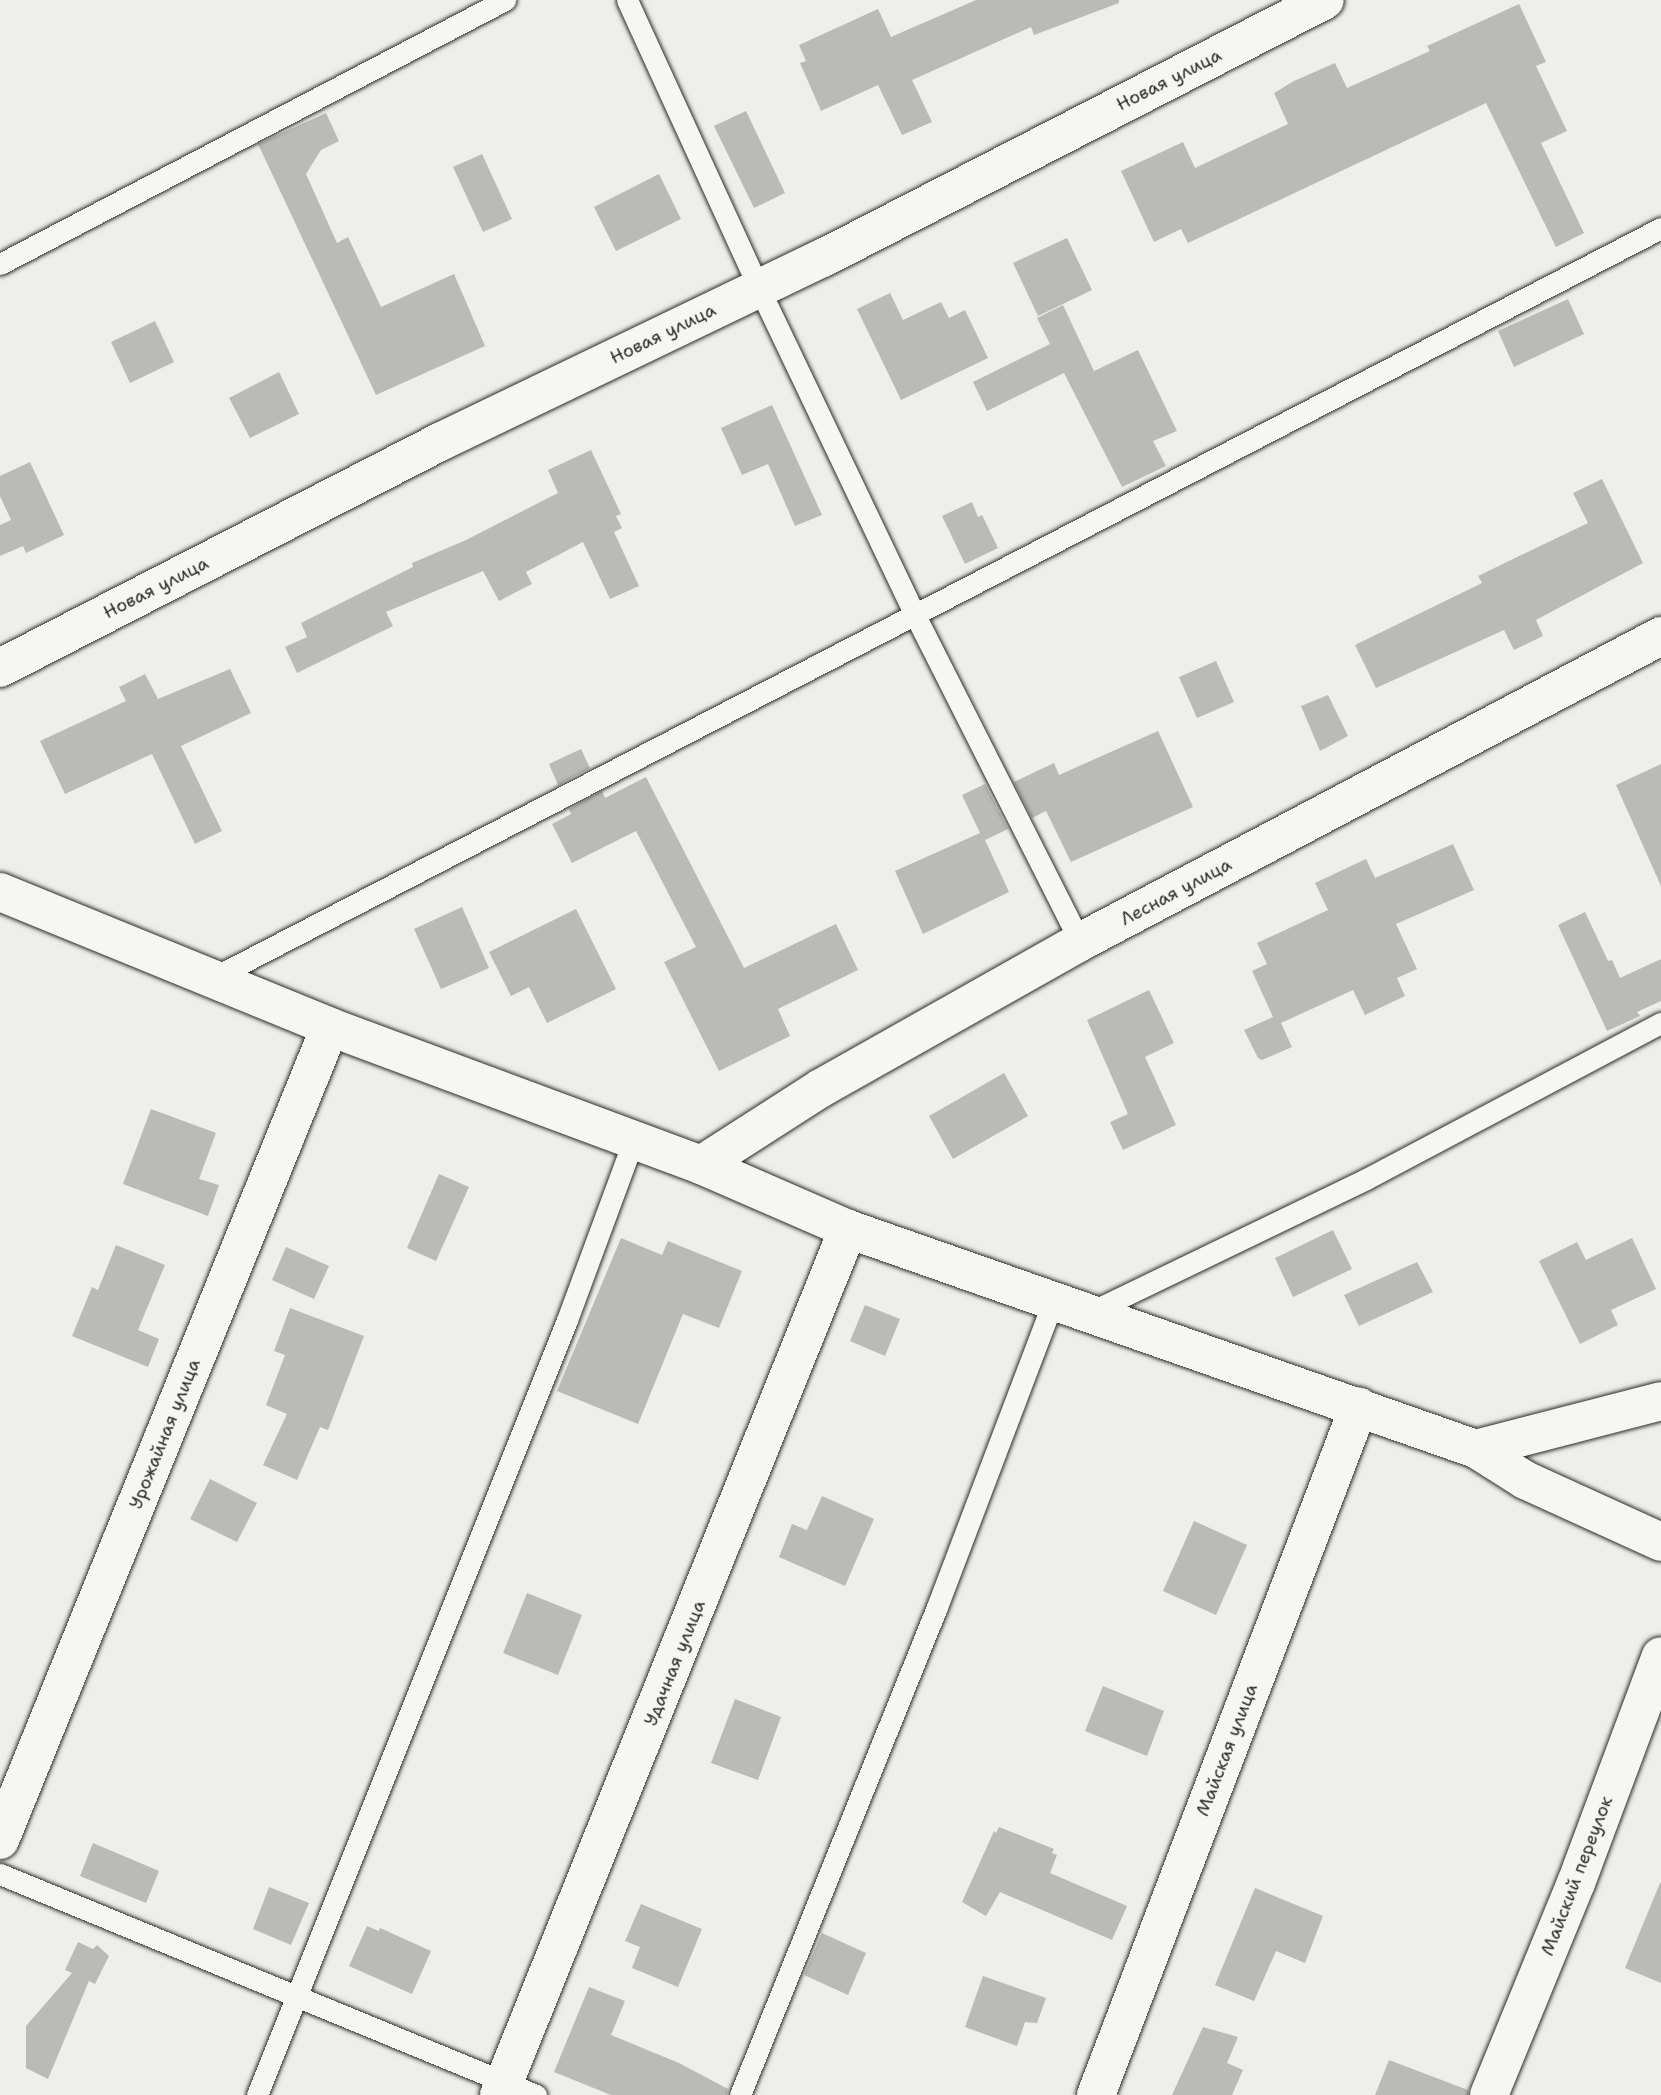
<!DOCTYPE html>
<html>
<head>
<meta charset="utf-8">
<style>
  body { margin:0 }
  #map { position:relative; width:1661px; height:2095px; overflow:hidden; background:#eeeeea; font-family:"Shantell Sans",sans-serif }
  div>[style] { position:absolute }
  .building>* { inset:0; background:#babab7 }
  .roads { filter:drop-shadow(0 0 2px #2b2b2b) drop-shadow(0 0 2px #2b2b2b) }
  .lane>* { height:21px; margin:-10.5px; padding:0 10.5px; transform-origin:10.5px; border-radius:10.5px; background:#f6f6f2 }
  .street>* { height:38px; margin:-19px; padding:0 19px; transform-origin:19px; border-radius:19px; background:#f6f6f2 }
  span { translate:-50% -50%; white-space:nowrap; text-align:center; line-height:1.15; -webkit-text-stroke:6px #f6f6f2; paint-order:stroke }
  .street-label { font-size:18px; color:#2b2b2b }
</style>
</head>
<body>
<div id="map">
  <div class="building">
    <div style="clip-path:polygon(976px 0,1119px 0,1119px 3px,1034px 35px,1031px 27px,912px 80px,932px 122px,902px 135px,878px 85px,821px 111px,800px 63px,806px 61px,799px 45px,878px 9px,891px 37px)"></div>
    <div style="clip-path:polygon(1519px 4px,1546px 62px,1536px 66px,1567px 131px,1541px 143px,1584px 233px,1556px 247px,1486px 103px,1188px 243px,1181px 229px,1154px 242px,1121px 171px,1183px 142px,1195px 168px,1288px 124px,1274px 93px,1294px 81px,1335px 63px,1347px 88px,1430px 51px,1427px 46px)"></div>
    <div style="clip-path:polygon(746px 111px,785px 193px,754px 208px,714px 126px)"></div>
    <div style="clip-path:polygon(326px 113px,339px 141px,321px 150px,306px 174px,337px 243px,348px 237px,381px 307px,454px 274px,485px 346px,376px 395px,258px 144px)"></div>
    <div style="clip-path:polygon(482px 154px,512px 219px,483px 232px,453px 167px)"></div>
    <div style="clip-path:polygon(659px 174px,681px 219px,616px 251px,594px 207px)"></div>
    <div style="clip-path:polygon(1067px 238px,1092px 290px,1038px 316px,1013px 263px)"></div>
    <div style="clip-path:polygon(890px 293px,903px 320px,941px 302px,949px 318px,965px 310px,988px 358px,901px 400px,857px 309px)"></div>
    <div style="clip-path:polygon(1568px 299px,1584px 334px,1514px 367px,1498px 331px)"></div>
    <div style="clip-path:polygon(1063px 305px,1094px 371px,1138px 350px,1177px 431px,1153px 441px,1166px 466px,1122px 487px,1064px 373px,987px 411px,973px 382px,1050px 344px,1037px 318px)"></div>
    <div style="clip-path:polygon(155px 321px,174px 362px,130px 383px,111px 342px)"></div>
    <div style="clip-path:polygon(279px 372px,299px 414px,250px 438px,229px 398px)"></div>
    <div style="clip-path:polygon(772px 405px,822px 515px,795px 526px,768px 464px,742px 475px,721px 428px)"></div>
    <div style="clip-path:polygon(591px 450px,621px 514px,616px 516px,622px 528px,614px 532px,639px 586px,610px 599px,583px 542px,526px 572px,532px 584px,499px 601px,483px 571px,386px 612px,393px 626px,297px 673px,285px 647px,307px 637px,301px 623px,413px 567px,412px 563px,466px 540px,558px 493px,548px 470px)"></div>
    <div style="clip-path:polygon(30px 462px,64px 535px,26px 553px,23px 546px,0 556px,0 525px,11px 520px,0 496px,0 476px)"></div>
    <div style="clip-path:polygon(1602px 479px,1643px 563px,1536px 620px,1543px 636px,1514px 650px,1504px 630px,1376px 688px,1355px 645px,1482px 583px,1478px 576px,1588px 523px,1573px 493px)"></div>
    <div style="clip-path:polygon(972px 502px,978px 517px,982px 515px,998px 548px,965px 564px,942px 516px)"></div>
    <div style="clip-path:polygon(1216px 661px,1234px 702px,1197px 718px,1179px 677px)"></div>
    <div style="clip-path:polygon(230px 669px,251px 713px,181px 746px,222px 831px,195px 844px,152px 754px,65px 794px,40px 741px,126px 701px,119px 687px,145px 674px,158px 699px)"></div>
    <div style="clip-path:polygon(1328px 695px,1348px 736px,1320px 751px,1301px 706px)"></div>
    <div style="clip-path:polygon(1158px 731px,1193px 807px,1071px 862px,1046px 811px,1032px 818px,1014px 782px,1054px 763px,1059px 775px)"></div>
    <div style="clip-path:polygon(581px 749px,590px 768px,558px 785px,549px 764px)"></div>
    <div style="clip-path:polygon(1661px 764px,1661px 886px,1616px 785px)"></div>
    <div style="clip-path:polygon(646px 777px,744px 968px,836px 924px,858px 970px,778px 1009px,790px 1036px,719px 1071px,664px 962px,696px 947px,636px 831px,572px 863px,552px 824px,571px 814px,569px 809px,602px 791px,605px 798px)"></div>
    <div style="clip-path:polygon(985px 784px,1008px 829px,985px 840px,1009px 892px,923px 934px,895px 871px,980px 833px,962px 795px)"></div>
    <div style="clip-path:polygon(1453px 844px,1474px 890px,1396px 924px,1417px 969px,1397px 978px,1405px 996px,1365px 1015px,1353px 990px,1281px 1023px,1292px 1047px,1262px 1060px,1258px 1058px,1244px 1030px,1273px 1017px,1252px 971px,1267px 964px,1257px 943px,1328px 910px,1315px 883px,1366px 859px,1375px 878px)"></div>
    <div style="clip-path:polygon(462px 907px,489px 968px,441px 989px,414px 929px)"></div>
    <div style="clip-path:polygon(576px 909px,616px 989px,547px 1023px,529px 987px,511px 996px,489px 952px)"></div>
    <div style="clip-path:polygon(1585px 912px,1608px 961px,1612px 960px,1620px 978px,1661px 959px,1661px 1001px,1637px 1012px,1640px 1016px,1607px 1031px,1558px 925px)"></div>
    <div style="clip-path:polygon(1149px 990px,1174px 1043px,1145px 1057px,1176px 1125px,1123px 1150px,1110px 1122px,1128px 1114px,1087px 1020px)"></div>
    <div style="clip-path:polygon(1004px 1073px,1028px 1116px,953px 1159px,929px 1116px)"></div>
    <div style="clip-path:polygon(151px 1109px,216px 1133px,199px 1179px,219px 1185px,208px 1216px,123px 1184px)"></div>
    <div style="clip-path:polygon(439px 1174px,469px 1187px,436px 1261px,407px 1248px)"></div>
    <div style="clip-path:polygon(1333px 1230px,1352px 1269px,1293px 1297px,1275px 1258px)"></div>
    <div style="clip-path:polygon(621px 1238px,662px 1255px,668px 1241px,742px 1271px,719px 1328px,683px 1314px,638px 1424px,557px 1391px)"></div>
    <div style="clip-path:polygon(1632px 1238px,1656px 1289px,1611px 1310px,1618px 1325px,1580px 1344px,1539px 1261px,1577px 1242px,1586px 1260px)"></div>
    <div style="clip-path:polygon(116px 1245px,165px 1265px,138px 1330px,159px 1339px,148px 1367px,72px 1336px,92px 1287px,98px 1290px)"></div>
    <div style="clip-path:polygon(286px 1247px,329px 1266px,314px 1299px,272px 1280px)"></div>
    <div style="clip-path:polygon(1417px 1262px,1433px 1292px,1359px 1326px,1344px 1295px)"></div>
    <div style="clip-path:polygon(865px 1305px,900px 1319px,885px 1356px,850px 1341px)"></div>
    <div style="clip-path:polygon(290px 1308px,364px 1336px,328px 1430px,320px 1427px,297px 1480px,263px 1465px,287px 1414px,266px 1405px,285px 1355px,274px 1351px)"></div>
    <div style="clip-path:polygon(210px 1479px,257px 1503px,237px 1542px,190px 1519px)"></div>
    <div style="clip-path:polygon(822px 1496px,874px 1519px,845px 1586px,779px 1557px,792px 1524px,807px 1530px)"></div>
    <div style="clip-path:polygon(1194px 1521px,1247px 1545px,1216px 1615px,1163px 1591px)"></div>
    <div style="clip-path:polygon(527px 1593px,582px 1615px,558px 1675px,503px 1653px)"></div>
    <div style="clip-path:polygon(1103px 1686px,1164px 1711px,1147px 1756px,1085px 1731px)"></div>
    <div style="clip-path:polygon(735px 1699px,781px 1717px,758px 1780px,711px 1763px)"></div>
    <div style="clip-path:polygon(999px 1827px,1054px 1849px,1052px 1853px,1057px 1855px,1050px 1873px,1127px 1906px,1112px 1940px,1000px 1892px,986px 1916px,962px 1902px,994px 1831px,996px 1833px)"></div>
    <div style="clip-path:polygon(93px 1843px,159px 1871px,146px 1903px,80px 1876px)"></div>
    <div style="clip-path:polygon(1660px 1883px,1661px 1883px,1661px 1983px,1625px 1968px)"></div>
    <div style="clip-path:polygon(269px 1887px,309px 1903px,291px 1945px,253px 1929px)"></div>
    <div style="clip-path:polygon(1255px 1888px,1323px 1916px,1305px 1963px,1276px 1951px,1254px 2001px,1215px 1985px)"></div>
    <div style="clip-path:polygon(641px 1904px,702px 1929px,678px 1987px,632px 1968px,640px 1947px,625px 1941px)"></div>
    <div style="clip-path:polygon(367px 1926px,379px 1931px,380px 1928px,431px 1951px,412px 1994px,349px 1966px)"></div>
    <div style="clip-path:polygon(822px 1933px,866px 1953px,848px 1995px,804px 1975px)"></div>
    <div style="clip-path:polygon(78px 1942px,93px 1949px,97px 1945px,109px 1956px,95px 1984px,89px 1981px,48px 2079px,26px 2068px,26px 2026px,72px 1973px,65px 1970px)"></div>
    <div style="clip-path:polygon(983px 1976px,1046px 1998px,1037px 2023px,1025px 2022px,1017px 2046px,965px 2027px)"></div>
    <div style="clip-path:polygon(589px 1987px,625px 2001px,611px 2035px,679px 2063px,728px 2089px,727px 2095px,611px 2095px,554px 2072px)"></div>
    <div style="clip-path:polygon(1203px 2027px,1238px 2037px,1227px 2063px,1243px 2070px,1232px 2095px,1172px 2095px)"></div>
    <div style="clip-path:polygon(1389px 2060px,1468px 2090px,1468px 2095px,1375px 2095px)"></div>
  </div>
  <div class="roads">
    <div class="lane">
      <div style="left:627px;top:0;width:317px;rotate:65.4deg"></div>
      <div style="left:759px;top:288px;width:362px;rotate:64.5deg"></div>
      <div style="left:915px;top:615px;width:366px;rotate:63.2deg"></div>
      <div style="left:0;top:264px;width:570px;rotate:-27.6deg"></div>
      <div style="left:211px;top:979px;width:1633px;rotate:-27.38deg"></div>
      <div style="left:1091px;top:1312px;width:305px;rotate:-25.8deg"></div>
      <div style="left:1366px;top:1179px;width:334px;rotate:-27.9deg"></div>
      <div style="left:0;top:1874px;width:580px;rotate:22.41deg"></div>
      <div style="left:257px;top:2095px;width:835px;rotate:-68.2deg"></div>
      <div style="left:567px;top:1320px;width:193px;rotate:-69.7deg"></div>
      <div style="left:740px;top:2095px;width:526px;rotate:-68.02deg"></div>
      <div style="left:937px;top:1607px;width:329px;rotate:-69.2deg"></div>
    </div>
    <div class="street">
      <div style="left:0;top:668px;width:495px;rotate:-27.2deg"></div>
      <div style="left:440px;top:442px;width:425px;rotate:-25.7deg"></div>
      <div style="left:823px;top:258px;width:564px;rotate:-27.2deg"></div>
      <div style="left:0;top:892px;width:357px;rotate:22.2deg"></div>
      <div style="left:330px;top:1027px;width:396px;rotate:20.4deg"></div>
      <div style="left:701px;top:1165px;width:160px;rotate:23.5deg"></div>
      <div style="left:848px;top:1229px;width:665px;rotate:19.31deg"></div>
      <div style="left:1476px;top:1449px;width:191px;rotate:-14.5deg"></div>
      <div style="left:701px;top:1165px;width:143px;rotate:-32.7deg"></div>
      <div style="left:821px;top:1088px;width:297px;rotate:-29.4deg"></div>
      <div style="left:1080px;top:942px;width:657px;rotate:-27.77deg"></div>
      <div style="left:1476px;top:1449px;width:58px;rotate:32.3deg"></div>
      <div style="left:1525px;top:1480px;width:149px;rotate:24.5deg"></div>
      <div style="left:0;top:1840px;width:877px;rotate:-67.91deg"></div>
      <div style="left:499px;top:2095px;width:934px;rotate:-68.05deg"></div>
      <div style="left:1096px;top:2095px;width:737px;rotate:-69.11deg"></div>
      <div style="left:1489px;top:2095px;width:229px;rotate:-67.7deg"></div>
      <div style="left:1576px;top:1883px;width:242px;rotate:-69.5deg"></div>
    </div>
  </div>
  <div class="street-label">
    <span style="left:1169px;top:80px;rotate:-27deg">Новая улица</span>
    <span style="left:663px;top:334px;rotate:-26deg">Новая улица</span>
    <span style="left:156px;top:588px;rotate:-27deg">Новая улица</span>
    <span style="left:1176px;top:892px;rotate:-28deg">Лесная улица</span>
    <span style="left:165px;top:1434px;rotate:-68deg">Урожайная улица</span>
    <span style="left:675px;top:1663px;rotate:-68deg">Удачная улица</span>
    <span style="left:1227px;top:1750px;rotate:-69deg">Майская улица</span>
    <span style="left:1577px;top:1876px;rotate:-69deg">Майский переулок</span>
  </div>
</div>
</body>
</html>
